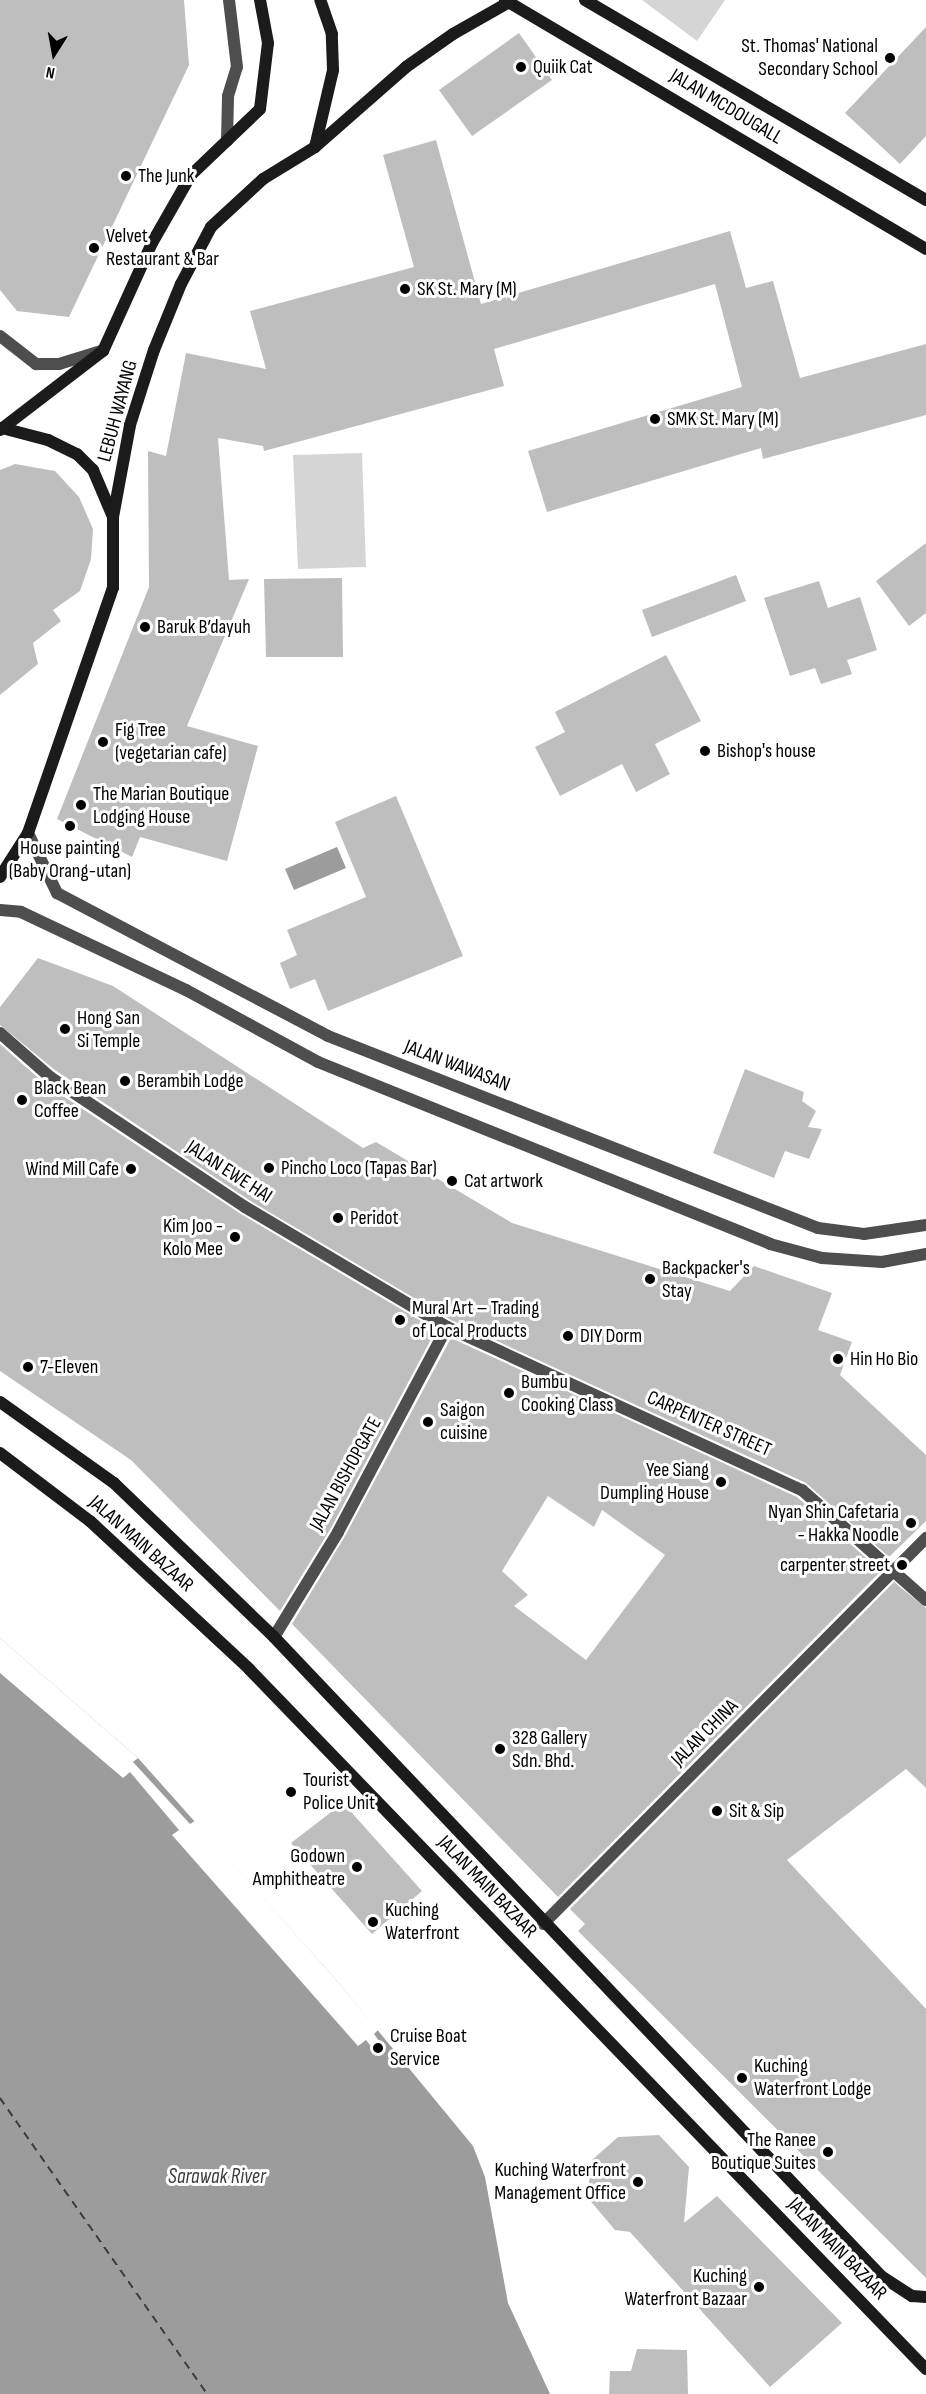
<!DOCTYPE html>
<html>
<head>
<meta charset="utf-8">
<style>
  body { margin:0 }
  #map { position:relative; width:926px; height:2394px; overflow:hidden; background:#fff; font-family:"Sofia Sans Condensed",sans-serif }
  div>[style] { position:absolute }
  .green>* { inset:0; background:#d5d5d5 }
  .water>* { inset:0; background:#9c9c9c }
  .pier>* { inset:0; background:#fff }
  .ferry>* { height:1.5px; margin-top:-0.75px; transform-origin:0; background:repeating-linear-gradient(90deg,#3d3d3d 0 8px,transparent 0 14px) }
  .building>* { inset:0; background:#bebebe }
  .minor>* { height:12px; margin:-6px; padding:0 6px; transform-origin:6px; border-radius:6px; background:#4e4e4e }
  .tertiary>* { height:12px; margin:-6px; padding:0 6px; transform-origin:6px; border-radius:6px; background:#4e4e4e }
  .secondary>* { height:12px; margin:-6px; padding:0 6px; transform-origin:6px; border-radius:6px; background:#1b1b1b }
  .dots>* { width:16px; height:16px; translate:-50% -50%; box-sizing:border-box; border:3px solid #fff; border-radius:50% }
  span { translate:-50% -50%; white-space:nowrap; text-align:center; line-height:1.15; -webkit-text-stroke:6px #fff; paint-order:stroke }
  .poi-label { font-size:20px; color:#000 }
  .right { translate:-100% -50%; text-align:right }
  .left { translate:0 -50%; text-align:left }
  .street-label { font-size:20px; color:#000 }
  .water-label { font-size:21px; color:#3d3d3d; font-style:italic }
  .north { position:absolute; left:24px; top:24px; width:60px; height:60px; -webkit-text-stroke:4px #fff; paint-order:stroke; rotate:191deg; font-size:16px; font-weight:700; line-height:24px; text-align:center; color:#000 }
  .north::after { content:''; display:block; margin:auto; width:21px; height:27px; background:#000; clip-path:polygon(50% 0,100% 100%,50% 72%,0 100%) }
</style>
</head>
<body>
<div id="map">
  <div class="green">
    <div style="clip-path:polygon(642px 0,725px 0,697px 41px)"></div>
    <div style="clip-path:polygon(362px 453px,366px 567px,298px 569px,293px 455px)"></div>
  </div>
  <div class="water">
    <div style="clip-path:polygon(337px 847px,346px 868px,294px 890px,285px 869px)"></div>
    <div style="clip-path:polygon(0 1638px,138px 1758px,338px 1982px,473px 2146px,485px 2177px,508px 2303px,550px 2394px,0 2394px)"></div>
  </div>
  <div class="pier">
    <div style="clip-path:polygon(0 1638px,138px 1758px,133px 1762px,190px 1824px,195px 1821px,338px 1982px,378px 2030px,374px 2034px,382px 2045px,374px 2050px,366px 2040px,358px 2046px,172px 1835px,179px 1830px,130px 1772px,123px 1778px,0 1673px)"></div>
  </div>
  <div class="ferry">
    <div style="left:0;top:2098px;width:361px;rotate:55deg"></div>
  </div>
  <div class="building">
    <div style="clip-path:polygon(0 0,184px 0,189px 65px,69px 317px,17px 311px,0 290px)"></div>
    <div style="clip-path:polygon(926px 27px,926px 136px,900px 164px,845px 113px)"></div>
    <div style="clip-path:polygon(519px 33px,552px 80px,472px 136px,439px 90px)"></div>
    <div style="clip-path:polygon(436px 140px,481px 304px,730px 231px,746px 288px,773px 281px,800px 378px,926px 344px,926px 415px,763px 459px,761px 448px,547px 512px,528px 451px,742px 387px,715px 284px,494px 349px,504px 386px,264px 451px,263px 446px,218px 438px,229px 580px,249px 579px,187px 726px,258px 746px,227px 861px,140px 837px,132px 857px,57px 819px,149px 587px,148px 451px,166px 456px,186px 353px,266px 369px,250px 311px,414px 267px,383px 155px)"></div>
    <div style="clip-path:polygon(15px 464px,55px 471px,79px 497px,93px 529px,91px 559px,80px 591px,53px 610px,61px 621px,33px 643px,38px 664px,0 695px,0 470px)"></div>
    <div style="clip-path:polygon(926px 543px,926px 613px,909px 626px,876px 581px)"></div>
    <div style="clip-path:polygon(736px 575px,746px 601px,652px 637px,642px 610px)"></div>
    <div style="clip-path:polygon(342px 578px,343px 657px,266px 657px,264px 579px)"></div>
    <div style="clip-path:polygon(819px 581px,828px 608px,860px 597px,877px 650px,847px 660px,852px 674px,821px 684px,815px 668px,790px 676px,764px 598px)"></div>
    <div style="clip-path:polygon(666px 655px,701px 721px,655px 744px,670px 774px,636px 792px,622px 764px,560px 796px,535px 747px,565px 732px,555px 712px)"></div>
    <div style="clip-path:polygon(396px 796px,463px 956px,328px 1011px,315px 979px,290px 989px,280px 963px,297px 955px,287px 930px,366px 897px,335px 822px)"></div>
    <div style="clip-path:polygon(38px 958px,113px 986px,363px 1148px,376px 1142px,512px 1223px,730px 1291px,754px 1266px,832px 1293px,818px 1330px,852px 1342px,840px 1375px,926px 1455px,926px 1521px,889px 1557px,806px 1483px,451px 1320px,249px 1200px,55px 1070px,0 1025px,0 1007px)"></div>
    <div style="clip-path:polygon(0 1044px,45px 1084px,241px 1214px,436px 1330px,331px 1528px,280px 1611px,131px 1460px,0 1371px)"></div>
    <div style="clip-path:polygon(745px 1069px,804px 1092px,802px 1101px,816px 1111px,808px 1127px,822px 1129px,809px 1159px,785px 1151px,774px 1178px,713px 1153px)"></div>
    <div style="clip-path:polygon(evenodd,451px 1338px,797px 1497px,881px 1571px,558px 1897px,292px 1624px,345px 1536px,451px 1338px,548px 1496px,594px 1527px,602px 1510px,665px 1555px,586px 1660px,514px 1606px,528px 1595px,502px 1571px,548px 1496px)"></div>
    <div style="clip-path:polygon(894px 1582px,926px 1608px,926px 1788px,906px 1769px,787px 1860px,926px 2009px,926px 2278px,578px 1931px,585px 1924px,570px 1909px)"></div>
    <div style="clip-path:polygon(343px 1803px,422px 1891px,372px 1934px,291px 1843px)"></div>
    <div style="clip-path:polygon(659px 2135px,689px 2167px,684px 2223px,717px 2196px,842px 2323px,770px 2387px,630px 2232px,615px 2230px,587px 2197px,592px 2160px,618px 2137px)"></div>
    <div style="clip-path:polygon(637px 2349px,687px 2350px,688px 2394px,609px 2394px,610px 2371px,631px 2371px)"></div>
  </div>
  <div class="minor">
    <div style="left:227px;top:141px;width:45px;rotate:-88.7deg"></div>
    <div style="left:228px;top:96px;width:30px;rotate:-73deg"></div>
    <div style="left:237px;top:67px;width:67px;rotate:-96.8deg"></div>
    <div style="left:0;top:336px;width:46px;rotate:37.9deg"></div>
    <div style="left:36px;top:364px;width:23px"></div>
    <div style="left:59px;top:364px;width:44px;rotate:-17.2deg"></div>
    <div style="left:0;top:1033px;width:67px;rotate:41.3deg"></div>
    <div style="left:50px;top:1077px;width:234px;rotate:33.7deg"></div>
    <div style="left:245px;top:1207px;width:235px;rotate:30.7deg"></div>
    <div style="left:447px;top:1327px;width:391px;rotate:24.7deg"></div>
    <div style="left:802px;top:1490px;width:166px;rotate:41.6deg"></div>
    <div style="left:274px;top:1637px;width:123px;rotate:-58.6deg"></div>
    <div style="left:338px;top:1532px;width:232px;rotate:-62deg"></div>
    <div style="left:543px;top:1924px;width:544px;rotate:-45.22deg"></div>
  </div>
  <div class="tertiary">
    <div style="left:28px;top:833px;width:67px;rotate:64.2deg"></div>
    <div style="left:57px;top:893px;width:306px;rotate:27.8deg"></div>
    <div style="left:328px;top:1036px;width:526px;rotate:21.4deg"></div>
    <div style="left:818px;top:1228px;width:46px;rotate:7.4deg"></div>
    <div style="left:864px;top:1234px;width:63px;rotate:-8.3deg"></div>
    <div style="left:0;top:910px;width:21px;rotate:5deg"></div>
    <div style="left:21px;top:912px;width:183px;rotate:25.3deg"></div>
    <div style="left:186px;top:990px;width:150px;rotate:28.6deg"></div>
    <div style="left:318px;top:1062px;width:487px;rotate:21.9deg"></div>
    <div style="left:770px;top:1244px;width:54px;rotate:15.1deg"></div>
    <div style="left:822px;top:1258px;width:60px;rotate:3.8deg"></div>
    <div style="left:882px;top:1262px;width:45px;rotate:-10.3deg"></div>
  </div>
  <div class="secondary">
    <div style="left:505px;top:0;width:489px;rotate:30.6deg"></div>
    <div style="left:585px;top:0;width:395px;rotate:30.4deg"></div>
    <div style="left:315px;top:147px;width:121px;rotate:-41.3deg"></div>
    <div style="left:406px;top:67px;width:57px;rotate:-35.1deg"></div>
    <div style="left:453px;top:34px;width:67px;rotate:-29.6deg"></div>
    <div style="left:2px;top:428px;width:48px;rotate:14.6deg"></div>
    <div style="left:48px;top:440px;width:32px;rotate:26deg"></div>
    <div style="left:77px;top:454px;width:23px;rotate:45deg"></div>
    <div style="left:93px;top:470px;width:51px;rotate:66.9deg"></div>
    <div style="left:0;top:430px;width:130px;rotate:-37.5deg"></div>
    <div style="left:103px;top:351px;width:119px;rotate:-65.6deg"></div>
    <div style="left:152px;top:243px;width:78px;rotate:-60.2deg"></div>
    <div style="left:191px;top:175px;width:95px;rotate:-43.7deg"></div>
    <div style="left:260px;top:109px;width:66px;rotate:-83.1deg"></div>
    <div style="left:268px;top:43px;width:44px;rotate:-100.5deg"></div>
    <div style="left:0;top:877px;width:52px;rotate:-57.5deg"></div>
    <div style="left:28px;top:833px;width:259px;rotate:-70.9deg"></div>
    <div style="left:113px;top:588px;width:71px;rotate:-90deg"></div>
    <div style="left:113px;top:517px;width:94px;rotate:-79.5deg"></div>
    <div style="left:130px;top:425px;width:79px;rotate:-72.3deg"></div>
    <div style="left:154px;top:350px;width:71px;rotate:-67.8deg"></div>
    <div style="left:181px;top:284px;width:64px;rotate:-62.2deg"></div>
    <div style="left:211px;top:227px;width:71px;rotate:-42.7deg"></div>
    <div style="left:263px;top:179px;width:61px;rotate:-31.6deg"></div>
    <div style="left:315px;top:147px;width:79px;rotate:-76.8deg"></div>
    <div style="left:333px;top:70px;width:36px;rotate:-92deg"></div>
    <div style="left:332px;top:34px;width:36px;rotate:-109deg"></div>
    <div style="left:0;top:1402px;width:140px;rotate:35.4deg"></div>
    <div style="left:114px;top:1483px;width:222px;rotate:43.9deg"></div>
    <div style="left:274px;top:1637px;width:881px;rotate:46.47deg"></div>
    <div style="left:881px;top:2276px;width:37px;rotate:33deg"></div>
    <div style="left:912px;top:2296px;width:14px;rotate:4deg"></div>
    <div style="left:0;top:1453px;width:113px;rotate:37.1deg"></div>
    <div style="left:90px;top:1521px;width:217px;rotate:42.9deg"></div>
    <div style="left:249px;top:1669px;width:974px;rotate:45.96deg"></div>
  </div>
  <div class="dots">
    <div style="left:890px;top:58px;background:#000"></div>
    <div style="left:521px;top:67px;background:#000"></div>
    <div style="left:126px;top:176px;background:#000"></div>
    <div style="left:94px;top:248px;background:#000"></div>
    <div style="left:405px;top:289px;background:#000"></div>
    <div style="left:655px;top:419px;background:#000"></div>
    <div style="left:145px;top:627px;background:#000"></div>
    <div style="left:103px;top:742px;background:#000"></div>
    <div style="left:705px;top:751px;background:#000"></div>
    <div style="left:81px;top:805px;background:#000"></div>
    <div style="left:70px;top:826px;background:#000"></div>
    <div style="left:65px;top:1029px;background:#000"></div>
    <div style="left:125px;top:1081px;background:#000"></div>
    <div style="left:22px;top:1100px;background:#000"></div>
    <div style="left:269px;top:1168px;background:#000"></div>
    <div style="left:131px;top:1169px;background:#000"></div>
    <div style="left:452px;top:1181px;background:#000"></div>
    <div style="left:338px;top:1218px;background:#000"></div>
    <div style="left:235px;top:1237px;background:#000"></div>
    <div style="left:650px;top:1279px;background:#000"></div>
    <div style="left:400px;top:1320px;background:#000"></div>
    <div style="left:568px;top:1336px;background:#000"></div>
    <div style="left:838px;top:1359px;background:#000"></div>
    <div style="left:28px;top:1367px;background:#000"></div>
    <div style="left:509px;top:1393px;background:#000"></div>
    <div style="left:428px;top:1422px;background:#000"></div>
    <div style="left:721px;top:1482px;background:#000"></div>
    <div style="left:911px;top:1523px;background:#000"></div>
    <div style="left:902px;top:1565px;background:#000"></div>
    <div style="left:500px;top:1749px;background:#000"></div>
    <div style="left:291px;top:1792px;background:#000"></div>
    <div style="left:717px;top:1811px;background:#000"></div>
    <div style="left:357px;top:1867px;background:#000"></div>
    <div style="left:373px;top:1922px;background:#000"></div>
    <div style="left:378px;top:2048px;background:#000"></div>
    <div style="left:742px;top:2078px;background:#000"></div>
    <div style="left:828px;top:2152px;background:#000"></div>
    <div style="left:638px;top:2182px;background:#000"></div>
    <div style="left:759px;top:2287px;background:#000"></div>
  </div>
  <div class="poi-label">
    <span class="right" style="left:878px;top:58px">St. Thomas' National<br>Secondary School</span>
    <span class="left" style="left:533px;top:67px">Quiik Cat</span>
    <span class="left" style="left:138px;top:176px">The Junk</span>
    <span class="left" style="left:106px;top:248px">Velvet<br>Restaurant &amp; Bar</span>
    <span class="left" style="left:417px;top:289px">SK St. Mary (M)</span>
    <span class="left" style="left:667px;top:419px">SMK St. Mary (M)</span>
    <span class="left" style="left:157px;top:627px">Baruk B’dayuh</span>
    <span class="left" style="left:115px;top:742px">Fig Tree<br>(vegetarian cafe)</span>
    <span class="left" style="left:717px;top:751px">Bishop's house</span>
    <span class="left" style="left:93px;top:806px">The Marian Boutique<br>Lodging House</span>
    <span style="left:70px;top:860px">House painting<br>(Baby Orang-utan)</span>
    <span class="left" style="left:77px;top:1030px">Hong San<br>Si Temple</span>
    <span class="left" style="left:137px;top:1081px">Berambih Lodge</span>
    <span class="left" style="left:34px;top:1100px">Black Bean<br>Coffee</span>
    <span class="left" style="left:281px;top:1168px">Pincho Loco (Tapas Bar)</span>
    <span class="right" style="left:119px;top:1169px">Wind Mill Cafe</span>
    <span class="left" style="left:464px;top:1181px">Cat artwork</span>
    <span class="left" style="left:350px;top:1218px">Peridot</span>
    <span class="right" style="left:223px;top:1238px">Kim Joo -<br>Kolo Mee</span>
    <span class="left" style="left:662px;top:1280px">Backpacker's<br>Stay</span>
    <span class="left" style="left:412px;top:1320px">Mural Art – Trading<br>of Local Products</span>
    <span class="left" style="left:580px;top:1336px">DIY Dorm</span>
    <span class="left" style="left:850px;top:1359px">Hin Ho Bio</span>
    <span class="left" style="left:40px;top:1367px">7-Eleven</span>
    <span class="left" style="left:521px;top:1394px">Bumbu<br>Cooking Class</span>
    <span class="left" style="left:440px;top:1422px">Saigon<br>cuisine</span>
    <span class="right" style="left:709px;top:1482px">Yee Siang<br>Dumpling House</span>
    <span class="right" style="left:899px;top:1524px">Nyan Shin Cafetaria<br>- Hakka Noodle</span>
    <span class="right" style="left:890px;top:1565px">carpenter street</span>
    <span class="left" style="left:512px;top:1750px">328 Gallery<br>Sdn. Bhd.</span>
    <span class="left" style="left:303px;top:1792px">Tourist<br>Police Unit</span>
    <span class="left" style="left:729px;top:1811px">Sit &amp; Sip</span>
    <span class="right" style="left:345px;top:1868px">Godown<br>Amphitheatre</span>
    <span class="left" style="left:385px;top:1922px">Kuching<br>Waterfront</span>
    <span class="left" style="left:390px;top:2048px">Cruise Boat<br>Service</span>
    <span class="left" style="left:754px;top:2078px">Kuching<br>Waterfront Lodge</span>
    <span class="right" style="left:816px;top:2152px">The Ranee<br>Boutique Suites</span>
    <span class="right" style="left:626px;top:2182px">Kuching Waterfront<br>Management Office</span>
    <span class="right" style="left:747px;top:2288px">Kuching<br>Waterfront Bazaar</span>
  </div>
  <div class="street-label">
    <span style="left:726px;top:107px;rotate:31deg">JALAN MCDOUGALL</span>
    <span style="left:118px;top:411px;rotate:-75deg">LEBUH WAYANG</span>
    <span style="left:457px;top:1066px;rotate:21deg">JALAN WAWASAN</span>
    <span style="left:229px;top:1172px;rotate:33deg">JALAN EWE HAI</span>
    <span style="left:709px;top:1424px;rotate:24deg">CARPENTER STREET</span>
    <span style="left:346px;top:1474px;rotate:-61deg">JALAN BISHOPGATE</span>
    <span style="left:141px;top:1544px;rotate:42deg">JALAN MAIN BAZAAR</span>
    <span style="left:705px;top:1733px;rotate:-45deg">JALAN CHINA</span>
    <span style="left:487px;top:1887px;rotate:46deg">JALAN MAIN BAZAAR</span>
    <span style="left:837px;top:2249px;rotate:46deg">JALAN MAIN BAZAAR</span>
  </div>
  <div class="water-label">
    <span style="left:217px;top:2177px">Sarawak River</span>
  </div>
  <div class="north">N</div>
</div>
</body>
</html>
